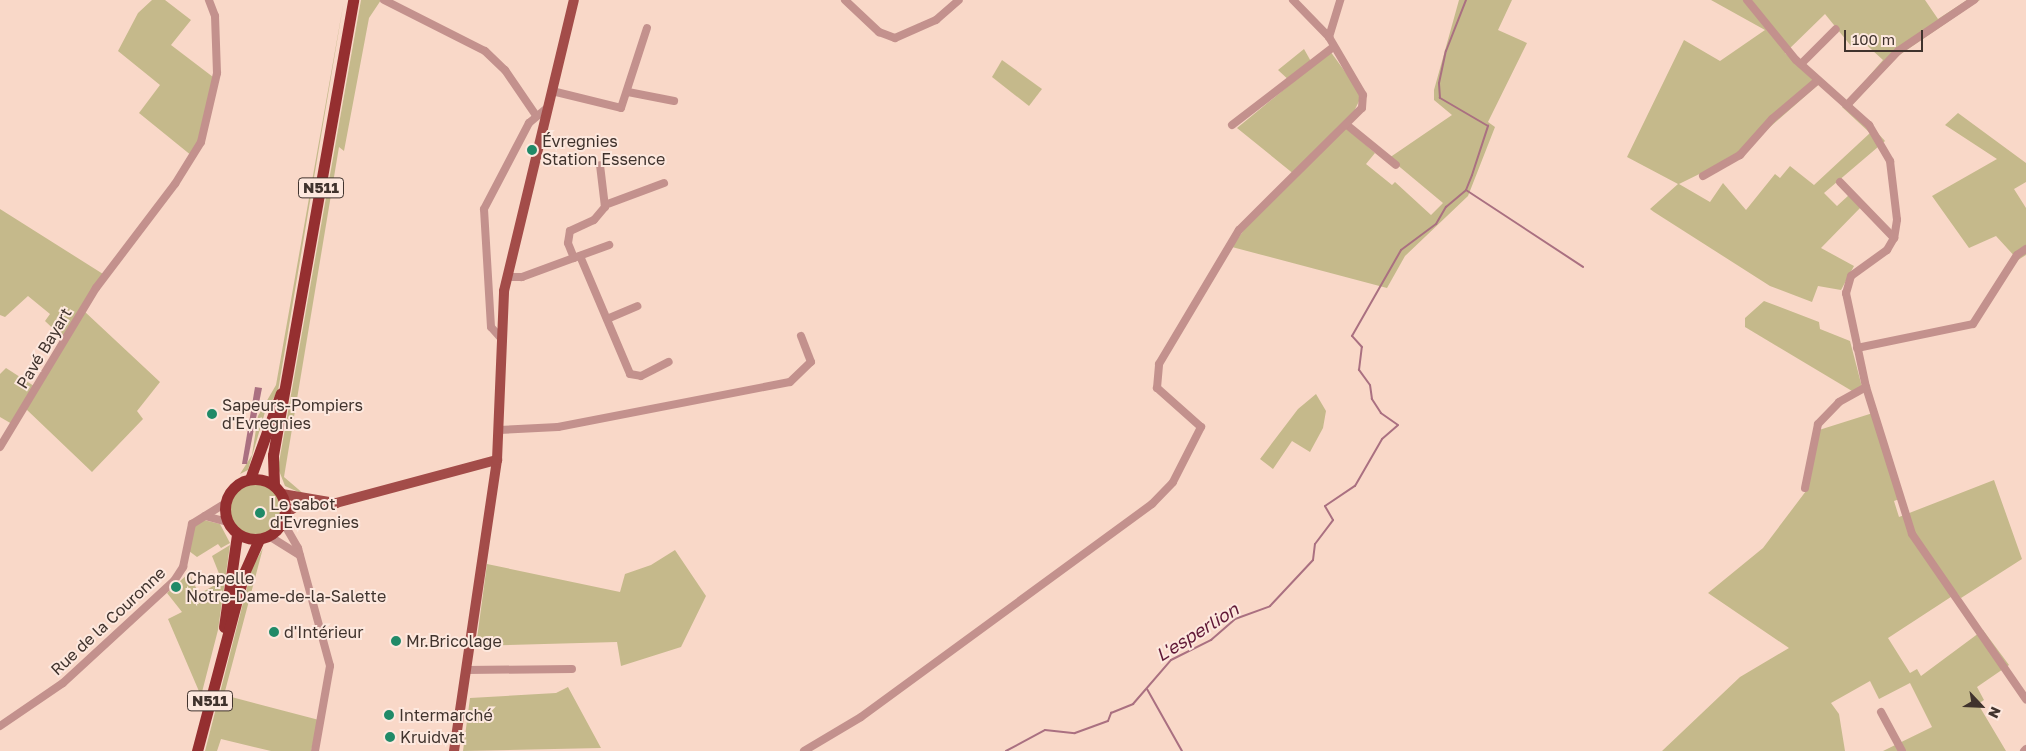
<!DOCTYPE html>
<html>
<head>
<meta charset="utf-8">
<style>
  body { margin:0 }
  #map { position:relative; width:2026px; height:751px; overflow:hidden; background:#f9d8c8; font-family:"Golos Text",sans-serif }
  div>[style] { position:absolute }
  .green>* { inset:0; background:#c5b98b }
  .round { border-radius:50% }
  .water>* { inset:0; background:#aa7081 }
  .stream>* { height:2px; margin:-1px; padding:0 1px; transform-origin:1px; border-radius:1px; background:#aa7081 }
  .minor>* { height:8px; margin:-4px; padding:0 4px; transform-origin:4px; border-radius:4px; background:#c3918d }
  .major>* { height:10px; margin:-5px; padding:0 5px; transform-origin:5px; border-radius:5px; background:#a34c49 }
  .highway>* { height:11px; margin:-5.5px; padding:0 5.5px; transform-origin:5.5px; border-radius:5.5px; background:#952f30 }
  .highway>.ring { margin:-5.5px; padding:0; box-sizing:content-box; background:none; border:11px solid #952f30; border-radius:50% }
  .dots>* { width:14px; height:14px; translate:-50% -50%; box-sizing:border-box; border:2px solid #fde8de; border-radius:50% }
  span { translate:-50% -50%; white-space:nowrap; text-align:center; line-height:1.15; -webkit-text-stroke:4px #fde8de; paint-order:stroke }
  .shield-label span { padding:1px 4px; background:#fde8de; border:1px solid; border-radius:4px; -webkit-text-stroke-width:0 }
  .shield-label { font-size:15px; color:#40332d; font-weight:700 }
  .poi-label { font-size:16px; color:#40332d }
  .left { translate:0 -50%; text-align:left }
  .street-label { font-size:16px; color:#40332d }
  .water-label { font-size:18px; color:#601836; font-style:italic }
  .north { position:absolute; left:1956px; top:681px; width:50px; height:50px; -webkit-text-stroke:4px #fde8de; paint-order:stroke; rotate:115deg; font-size:14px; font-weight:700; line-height:20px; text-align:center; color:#40332d }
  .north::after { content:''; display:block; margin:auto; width:18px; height:22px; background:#40332d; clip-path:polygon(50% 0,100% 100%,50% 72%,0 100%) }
  .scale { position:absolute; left:1844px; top:30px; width:79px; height:22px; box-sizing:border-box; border:2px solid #40332d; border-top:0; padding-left:6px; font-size:15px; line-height:18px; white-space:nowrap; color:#40332d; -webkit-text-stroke:4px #fde8de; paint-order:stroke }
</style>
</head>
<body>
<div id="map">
  <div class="green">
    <div style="clip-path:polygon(152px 0,165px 0,191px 20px,171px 45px,213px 77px,207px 120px,192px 156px,139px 113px,160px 85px,118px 51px,138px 13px)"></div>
    <div style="clip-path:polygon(344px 0,278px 391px,265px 412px,248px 470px,240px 474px,252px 455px,258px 416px,276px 385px)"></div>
    <div style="clip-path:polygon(361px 0,381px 0,369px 18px,344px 151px,339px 147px,284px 477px,305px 495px,285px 486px,278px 468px)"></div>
    <div style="clip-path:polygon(1459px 0,1512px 0,1498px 30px,1527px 43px,1488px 122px,1495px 127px,1468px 196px,1405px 256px,1387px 288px,1232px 247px,1248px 224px,1295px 175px,1237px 128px,1292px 83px,1278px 70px,1304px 49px,1313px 65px,1330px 51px,1357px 88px,1360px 99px,1346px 128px,1375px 153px,1366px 164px,1392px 185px,1395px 182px,1431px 215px,1443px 203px,1389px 158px,1452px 115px,1434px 100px,1434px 90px)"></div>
    <div style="clip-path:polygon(evenodd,1711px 0,1925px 0,1938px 19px,1967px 0,1980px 0,1898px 56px,1852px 105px,1885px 141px,1824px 193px,1837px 206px,1849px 195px,1861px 207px,1821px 248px,1854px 266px,1841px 290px,1818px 286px,1812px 302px,1770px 286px,1654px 212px,1650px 209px,1678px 184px,1627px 157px,1684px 40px,1720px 61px,1765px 30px,1711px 0,1825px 14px,1851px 46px,1860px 39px,1883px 60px,1842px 107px,1870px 133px,1814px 185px,1790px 166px,1780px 178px,1775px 174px,1746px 210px,1723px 183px,1710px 202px,1679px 184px,1738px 155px,1818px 85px,1785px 53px,1825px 14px)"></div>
    <div style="clip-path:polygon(1002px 60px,1042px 89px,1029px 106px,992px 77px)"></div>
    <div style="clip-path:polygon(1958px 113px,2026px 163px,2026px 182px,2014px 189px,2026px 208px,2026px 255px,2018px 260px,1996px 236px,1969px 248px,1932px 196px,1997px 159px,1945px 125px)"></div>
    <div style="clip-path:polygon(0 209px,103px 274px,63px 338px,45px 321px,50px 314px,28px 296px,5px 317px,0 315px)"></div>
    <div style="clip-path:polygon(1764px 301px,1819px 322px,1820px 329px,1850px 341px,1862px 387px,1852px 391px,1745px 327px,1745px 318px)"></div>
    <div style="clip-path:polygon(84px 311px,160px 382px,137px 411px,143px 419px,92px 472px,26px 409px)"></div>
    <div style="clip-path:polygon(6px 368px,34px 386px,12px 424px,0 417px,0 374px)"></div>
    <div style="clip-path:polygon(1316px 394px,1326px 411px,1323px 428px,1310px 452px,1292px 441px,1273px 469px,1260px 459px,1298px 409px)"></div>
    <div style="clip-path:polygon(1876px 412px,1902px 498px,1894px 501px,1899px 517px,1994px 480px,2022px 559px,1961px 598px,1957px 593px,1888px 638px,1910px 673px,1917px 669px,1921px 676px,1983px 630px,2009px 665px,1977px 687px,1984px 700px,1978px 704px,2006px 751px,1883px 751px,1932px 727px,1910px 683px,1879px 699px,1870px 681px,1831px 703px,1839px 714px,1845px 751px,1662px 751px,1740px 677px,1789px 648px,1708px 593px,1763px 548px,1806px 491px,1819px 430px)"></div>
    <div class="round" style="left:229px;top:484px;width:52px;height:52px"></div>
    <div style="clip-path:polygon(204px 520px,220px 524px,230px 543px,221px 548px,218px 544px,197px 557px,189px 551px,194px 527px)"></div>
    <div style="clip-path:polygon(230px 545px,218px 630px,201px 696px,168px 619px,182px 612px,167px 593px,189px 573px,199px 594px,222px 581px,212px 556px)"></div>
    <div style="clip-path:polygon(263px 548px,224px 695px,319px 720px,311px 751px,271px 751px,221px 739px,217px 751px,205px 751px,252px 568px)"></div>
    <div style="clip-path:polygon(675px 550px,706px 596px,681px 647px,621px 666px,617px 642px,476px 646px,487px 564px,620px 592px,625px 574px,651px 565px)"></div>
    <div style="clip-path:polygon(568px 687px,601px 748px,463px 751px,470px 698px,556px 693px)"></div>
  </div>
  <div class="water">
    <div style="clip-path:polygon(255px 387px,262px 388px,247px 464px,242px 464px)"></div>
  </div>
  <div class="stream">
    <div style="left:1466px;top:190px;width:140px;rotate:33.3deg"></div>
    <div style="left:1147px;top:689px;width:71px;rotate:60.6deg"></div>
    <div style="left:1006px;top:751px;width:44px;rotate:-28.3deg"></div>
    <div style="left:1045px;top:730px;width:30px;rotate:6deg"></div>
    <div style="left:1075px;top:733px;width:35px;rotate:-20deg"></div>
    <div style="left:1108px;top:721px;width:9px;rotate:-69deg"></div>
    <div style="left:1111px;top:713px;width:24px;rotate:-22deg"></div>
    <div style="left:1133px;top:704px;width:58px;rotate:-49.2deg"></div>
    <div style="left:1171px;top:660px;width:45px;rotate:-26.6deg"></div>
    <div style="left:1211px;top:640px;width:32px;rotate:-41deg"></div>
    <div style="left:1235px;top:619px;width:37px;rotate:-20deg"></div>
    <div style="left:1270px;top:606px;width:63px;rotate:-46.9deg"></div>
    <div style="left:1313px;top:560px;width:16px;rotate:-83deg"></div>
    <div style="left:1315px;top:544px;width:30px;rotate:-53deg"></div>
    <div style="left:1333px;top:520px;width:16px;rotate:-120deg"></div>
    <div style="left:1325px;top:506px;width:36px;rotate:-34deg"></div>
    <div style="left:1355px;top:486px;width:54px;rotate:-60.1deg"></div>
    <div style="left:1382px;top:439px;width:21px;rotate:-41deg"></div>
    <div style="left:1398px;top:425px;width:21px;rotate:-145deg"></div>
    <div style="left:1381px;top:413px;width:17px;rotate:-123deg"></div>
    <div style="left:1372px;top:399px;width:14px;rotate:-98deg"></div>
    <div style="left:1370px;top:385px;width:19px;rotate:-126deg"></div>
    <div style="left:1359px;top:370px;width:23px;rotate:-83deg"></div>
    <div style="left:1362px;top:347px;width:15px;rotate:-132deg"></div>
    <div style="left:1352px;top:336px;width:99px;rotate:-60.3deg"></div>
    <div style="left:1401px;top:250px;width:44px;rotate:-36.6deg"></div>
    <div style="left:1436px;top:224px;width:20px;rotate:-60deg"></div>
    <div style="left:1446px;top:207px;width:26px;rotate:-40deg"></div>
    <div style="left:1466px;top:190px;width:16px;rotate:-68deg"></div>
    <div style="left:1472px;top:175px;width:52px;rotate:-71.9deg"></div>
    <div style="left:1488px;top:126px;width:56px;rotate:-149.7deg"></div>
    <div style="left:1440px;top:98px;width:15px;rotate:-94deg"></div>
    <div style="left:1439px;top:83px;width:33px;rotate:-78deg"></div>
    <div style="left:1446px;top:51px;width:55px;rotate:-68.6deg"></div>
  </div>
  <div class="minor">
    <div style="left:384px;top:0;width:113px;rotate:26.8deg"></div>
    <div style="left:485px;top:51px;width:28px;rotate:44deg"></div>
    <div style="left:505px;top:70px;width:53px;rotate:55.7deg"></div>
    <div style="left:845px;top:0;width:47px;rotate:43.3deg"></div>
    <div style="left:879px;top:32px;width:17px;rotate:21deg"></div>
    <div style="left:895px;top:38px;width:45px;rotate:-23.7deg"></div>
    <div style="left:936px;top:20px;width:30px;rotate:-41deg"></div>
    <div style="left:1293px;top:0;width:52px;rotate:45.8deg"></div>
    <div style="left:1747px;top:0;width:77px;rotate:50.8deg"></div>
    <div style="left:1796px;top:60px;width:98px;rotate:41.7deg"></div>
    <div style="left:1869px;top:125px;width:42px;rotate:59.7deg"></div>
    <div style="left:1890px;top:161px;width:59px;rotate:83.2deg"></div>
    <div style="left:1897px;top:220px;width:18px;rotate:99deg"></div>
    <div style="left:1894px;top:238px;width:14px;rotate:120deg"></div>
    <div style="left:1887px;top:250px;width:44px;rotate:144.2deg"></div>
    <div style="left:1851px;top:276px;width:18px;rotate:106deg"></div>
    <div style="left:1846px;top:293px;width:96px;rotate:78deg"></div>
    <div style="left:1866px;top:387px;width:154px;rotate:72.6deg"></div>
    <div style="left:1912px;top:534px;width:201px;rotate:55.4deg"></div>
    <div style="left:1801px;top:64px;width:49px;rotate:-45deg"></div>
    <div style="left:552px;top:91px;width:71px;rotate:13.8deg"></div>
    <div style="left:621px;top:108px;width:84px;rotate:-72deg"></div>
    <div style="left:628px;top:92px;width:47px;rotate:11.1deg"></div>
    <div style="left:1847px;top:105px;width:74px;rotate:-46.6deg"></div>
    <div style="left:1898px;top:51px;width:92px;rotate:-33.9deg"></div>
    <div style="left:1232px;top:125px;width:126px;rotate:-37.6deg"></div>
    <div style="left:1347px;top:125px;width:63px;rotate:39.2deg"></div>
    <div style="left:1703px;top:176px;width:43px;rotate:-29.6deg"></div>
    <div style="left:1740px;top:155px;width:48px;rotate:-48.4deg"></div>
    <div style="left:1772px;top:119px;width:60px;rotate:-40.3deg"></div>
    <div style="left:1840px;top:182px;width:78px;rotate:46deg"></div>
    <div style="left:605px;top:205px;width:63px;rotate:-20.4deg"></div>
    <div style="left:580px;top:256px;width:128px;rotate:67deg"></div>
    <div style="left:630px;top:374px;width:11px;rotate:10deg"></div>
    <div style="left:641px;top:376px;width:31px;rotate:-27deg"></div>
    <div style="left:574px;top:258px;width:16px;rotate:-112deg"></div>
    <div style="left:568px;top:243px;width:12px;rotate:-81deg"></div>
    <div style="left:570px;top:231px;width:26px;rotate:-25deg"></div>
    <div style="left:594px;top:220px;width:17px;rotate:-50deg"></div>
    <div style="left:605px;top:207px;width:42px;rotate:-96.8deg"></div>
    <div style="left:507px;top:277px;width:15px"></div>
    <div style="left:522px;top:277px;width:93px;rotate:-20.2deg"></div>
    <div style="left:607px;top:319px;width:33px;rotate:-23deg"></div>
    <div style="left:500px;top:337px;width:13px;rotate:-132deg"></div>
    <div style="left:491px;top:327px;width:118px;rotate:-93.4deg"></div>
    <div style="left:484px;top:209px;width:97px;rotate:-62.4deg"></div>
    <div style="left:529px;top:123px;width:23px;rotate:-40deg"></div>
    <div style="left:1857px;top:348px;width:118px;rotate:-11.7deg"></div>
    <div style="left:1973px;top:324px;width:82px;rotate:-57.5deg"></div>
    <div style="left:2017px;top:255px;width:11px;rotate:-34deg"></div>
    <div style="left:499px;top:430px;width:59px;rotate:-2.9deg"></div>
    <div style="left:558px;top:427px;width:236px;rotate:-11deg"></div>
    <div style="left:790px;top:382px;width:29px;rotate:-44deg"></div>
    <div style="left:811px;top:362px;width:28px;rotate:-111deg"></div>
    <div style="left:0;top:447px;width:186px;rotate:-58.9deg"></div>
    <div style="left:96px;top:288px;width:131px;rotate:-52.8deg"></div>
    <div style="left:175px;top:184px;width:49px;rotate:-58.2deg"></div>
    <div style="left:201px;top:142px;width:71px;rotate:-76.9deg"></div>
    <div style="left:217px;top:73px;width:57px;rotate:-92deg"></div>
    <div style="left:215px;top:16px;width:17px;rotate:-111deg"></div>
    <div style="left:1805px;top:488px;width:65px;rotate:-78.5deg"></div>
    <div style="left:1818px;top:424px;width:30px;rotate:-46deg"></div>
    <div style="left:1839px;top:402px;width:31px;rotate:-29deg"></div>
    <div style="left:205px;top:516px;width:24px;rotate:15deg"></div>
    <div style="left:283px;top:522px;width:30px;rotate:60deg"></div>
    <div style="left:298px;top:548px;width:122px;rotate:74.8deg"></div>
    <div style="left:330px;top:666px;width:86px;rotate:100deg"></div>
    <div style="left:269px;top:536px;width:36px;rotate:32deg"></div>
    <div style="left:466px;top:670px;width:106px;rotate:-0.5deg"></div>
    <div style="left:1881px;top:712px;width:44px;rotate:61.7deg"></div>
    <div style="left:0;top:726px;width:76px;rotate:-34.3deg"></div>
    <div style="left:63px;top:683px;width:151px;rotate:-42.6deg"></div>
    <div style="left:174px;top:581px;width:17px;rotate:-57deg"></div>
    <div style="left:183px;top:567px;width:44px;rotate:-78.2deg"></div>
    <div style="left:192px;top:524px;width:40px;rotate:-32deg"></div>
    <div style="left:804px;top:751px;width:66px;rotate:-30.8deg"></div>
    <div style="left:861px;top:717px;width:361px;rotate:-36.2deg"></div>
    <div style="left:1152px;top:504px;width:30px;rotate:-46deg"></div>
    <div style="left:1173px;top:482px;width:62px;rotate:-63deg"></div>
    <div style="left:1201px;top:427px;width:59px;rotate:-138.4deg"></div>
    <div style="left:1157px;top:388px;width:24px;rotate:-85deg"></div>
    <div style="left:1159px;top:364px;width:156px;rotate:-59.2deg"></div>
    <div style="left:1239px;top:230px;width:173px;rotate:-44.8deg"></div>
    <div style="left:1362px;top:108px;width:13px;rotate:-86deg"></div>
    <div style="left:1363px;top:95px;width:67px;rotate:-120.4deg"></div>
    <div style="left:1329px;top:37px;width:39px;rotate:-73deg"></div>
    <div style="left:2024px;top:751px;width:3px;rotate:-45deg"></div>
  </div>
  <div class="major">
    <div style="left:282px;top:494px;width:55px;rotate:9.5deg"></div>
    <div style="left:336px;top:503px;width:167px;rotate:-15deg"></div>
    <div style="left:286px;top:513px;width:25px;rotate:-34deg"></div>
    <div style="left:454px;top:751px;width:294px;rotate:-81.6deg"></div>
    <div style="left:497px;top:460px;width:169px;rotate:-87.6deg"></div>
    <div style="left:504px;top:291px;width:299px;rotate:-76.5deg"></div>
  </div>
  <div class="highway">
    <div class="ring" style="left:225px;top:479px;width:49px;height:49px"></div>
    <div style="left:250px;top:479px;width:91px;rotate:-70.2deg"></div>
    <div style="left:274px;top:485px;width:30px;rotate:-92deg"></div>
    <div style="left:273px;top:455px;width:462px;rotate:-80deg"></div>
    <div style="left:224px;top:627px;width:94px;rotate:-82deg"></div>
    <div style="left:197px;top:751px;width:184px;rotate:-75.2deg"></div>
    <div style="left:244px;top:573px;width:37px;rotate:-66deg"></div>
  </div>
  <div class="dots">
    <div style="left:532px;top:150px;background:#208a68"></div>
    <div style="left:212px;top:414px;background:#208a68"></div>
    <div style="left:260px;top:513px;background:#208a68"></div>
    <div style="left:176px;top:587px;background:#208a68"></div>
    <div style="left:274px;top:632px;background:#208a68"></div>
    <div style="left:396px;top:641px;background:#208a68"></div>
    <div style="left:389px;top:715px;background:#208a68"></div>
    <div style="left:390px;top:737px;background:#208a68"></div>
  </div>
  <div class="shield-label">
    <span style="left:321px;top:188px">N511</span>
    <span style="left:210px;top:701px">N511</span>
  </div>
  <div class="poi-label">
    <span class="left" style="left:542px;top:150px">Évregnies<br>Station Essence</span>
    <span class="left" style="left:222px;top:414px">Sapeurs-Pompiers<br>d'Evregnies</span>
    <span class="left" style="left:270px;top:513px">Le sabot<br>d'Evregnies</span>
    <span class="left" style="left:186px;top:587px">Chapelle<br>Notre-Dame-de-la-Salette</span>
    <span class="left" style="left:284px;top:632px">d'Intérieur</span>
    <span class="left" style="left:406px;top:641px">Mr.Bricolage</span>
    <span class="left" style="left:399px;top:715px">Intermarché</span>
    <span class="left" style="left:400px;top:737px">Kruidvat</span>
  </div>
  <div class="street-label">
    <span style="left:44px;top:348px;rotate:-59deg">Pavé Bayart</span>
    <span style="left:108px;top:621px;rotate:-43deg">Rue de la Couronne</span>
  </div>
  <div class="water-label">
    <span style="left:1197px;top:632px;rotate:-32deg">L'esperlion</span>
  </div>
  <div class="north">N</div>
  <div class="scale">100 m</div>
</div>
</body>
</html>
